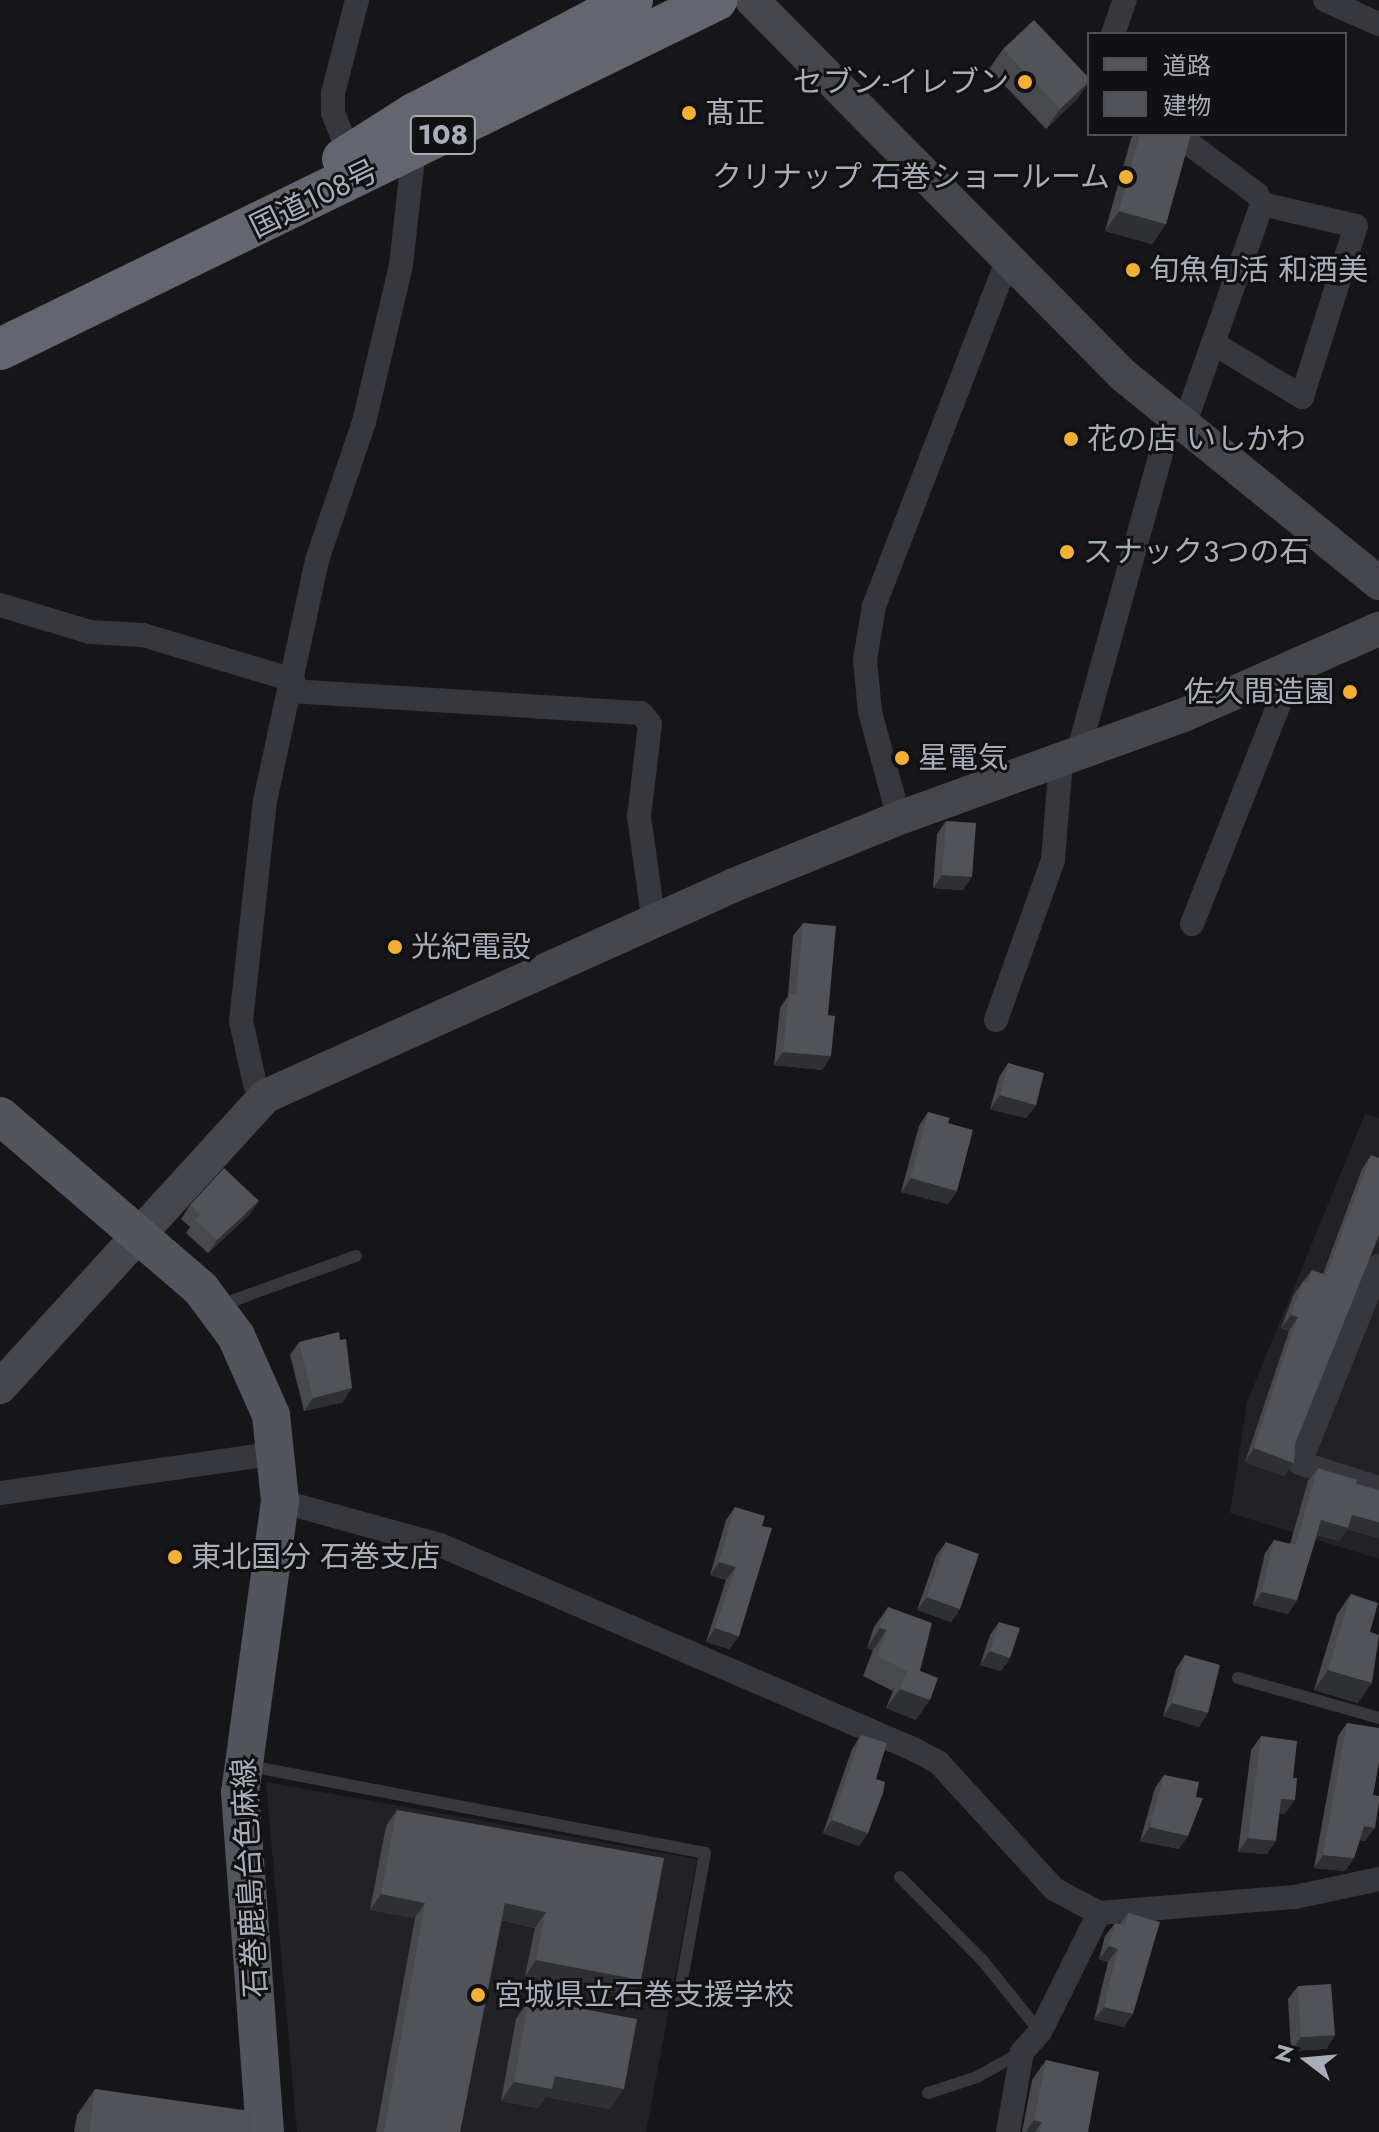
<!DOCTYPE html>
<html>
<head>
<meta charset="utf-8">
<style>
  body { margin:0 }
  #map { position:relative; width:1379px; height:2132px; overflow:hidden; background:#161618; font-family:Jost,"Noto Sans JP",sans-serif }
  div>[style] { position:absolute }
  .built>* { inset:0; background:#222225 }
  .lane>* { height:12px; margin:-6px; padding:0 6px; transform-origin:6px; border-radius:6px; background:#37383d }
  .street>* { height:24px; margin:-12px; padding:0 12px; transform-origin:12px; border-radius:12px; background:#37383d }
  .secondary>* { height:34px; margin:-17px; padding:0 17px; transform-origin:17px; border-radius:17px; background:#45474d }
  .primary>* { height:38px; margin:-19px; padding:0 19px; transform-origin:19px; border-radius:19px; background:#53555c }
  .highway>* { height:42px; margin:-21px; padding:0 21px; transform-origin:21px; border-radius:21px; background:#63666e }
  .wall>* { inset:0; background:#47494d }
  .shaded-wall>* { inset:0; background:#2f3033 }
  .building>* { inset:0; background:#525359 }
  .dots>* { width:22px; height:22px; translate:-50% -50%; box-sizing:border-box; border:4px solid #111113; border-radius:50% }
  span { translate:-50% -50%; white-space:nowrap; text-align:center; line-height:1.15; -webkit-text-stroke:6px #111113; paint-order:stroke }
  .shield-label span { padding:2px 6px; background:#111113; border:2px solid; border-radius:6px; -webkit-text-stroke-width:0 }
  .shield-label { font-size:28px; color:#a8adb8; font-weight:700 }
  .poi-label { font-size:30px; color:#a8adb8 }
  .right { translate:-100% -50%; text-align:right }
  .left { translate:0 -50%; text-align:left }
  .street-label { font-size:30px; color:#a8adb8 }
  .legend { position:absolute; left:1087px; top:32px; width:260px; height:104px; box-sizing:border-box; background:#111113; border:2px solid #4d4f55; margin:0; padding:10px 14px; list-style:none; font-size:24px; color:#a8adb8 }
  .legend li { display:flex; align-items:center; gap:16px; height:40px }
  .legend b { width:40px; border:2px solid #4d4f55 }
  .north { position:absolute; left:1267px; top:2020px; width:80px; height:80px; -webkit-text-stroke:6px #111113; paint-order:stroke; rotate:286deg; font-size:22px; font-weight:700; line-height:32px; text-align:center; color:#a8adb8 }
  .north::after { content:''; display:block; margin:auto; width:28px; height:36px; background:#a8adb8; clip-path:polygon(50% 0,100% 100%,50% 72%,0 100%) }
</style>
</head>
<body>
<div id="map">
  <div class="built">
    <div style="clip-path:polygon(1365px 1114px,1379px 1118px,1379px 1559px,1230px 1513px,1247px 1402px)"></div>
    <div style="clip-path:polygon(266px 1782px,697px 1859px,646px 2132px,297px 2132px)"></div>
  </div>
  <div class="lane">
    <div style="left:218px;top:1306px;width:147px;rotate:-19.9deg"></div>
    <div style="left:1238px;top:1678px;width:147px;rotate:15.8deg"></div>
    <div style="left:249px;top:1766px;width:464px;rotate:10.8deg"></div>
    <div style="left:705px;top:1853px;width:145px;rotate:100.3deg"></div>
    <div style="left:900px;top:1877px;width:118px;rotate:45.3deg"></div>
    <div style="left:983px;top:1961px;width:91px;rotate:51.2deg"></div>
    <div style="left:928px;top:2093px;width:52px;rotate:-18.1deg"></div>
    <div style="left:977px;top:2077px;width:51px;rotate:-29.1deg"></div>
  </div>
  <div class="street">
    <div style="left:1325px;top:0;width:59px;rotate:24deg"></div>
    <div style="left:1113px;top:34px;width:36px;rotate:-71deg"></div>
    <div style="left:1176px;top:134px;width:101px;rotate:36.5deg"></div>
    <div style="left:1257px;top:194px;width:11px;rotate:63deg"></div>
    <div style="left:1262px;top:204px;width:234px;rotate:109.4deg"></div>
    <div style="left:350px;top:155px;width:45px;rotate:-112deg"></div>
    <div style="left:333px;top:113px;width:20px;rotate:-90deg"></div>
    <div style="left:333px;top:93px;width:96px;rotate:-75.5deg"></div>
    <div style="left:1213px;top:343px;width:104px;rotate:31.2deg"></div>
    <div style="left:1302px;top:397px;width:179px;rotate:-72.5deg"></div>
    <div style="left:1356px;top:226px;width:97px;rotate:-166.8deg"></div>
    <div style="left:0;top:605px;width:94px;rotate:16.7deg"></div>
    <div style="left:90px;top:632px;width:53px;rotate:3.2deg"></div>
    <div style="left:143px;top:635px;width:157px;rotate:16.7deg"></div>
    <div style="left:290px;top:691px;width:352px;rotate:3.6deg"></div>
    <div style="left:641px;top:713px;width:14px;rotate:51deg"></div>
    <div style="left:650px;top:724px;width:93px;rotate:96.8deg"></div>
    <div style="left:639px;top:816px;width:109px;rotate:82.1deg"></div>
    <div style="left:1078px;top:753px;width:351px;rotate:-74.5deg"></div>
    <div style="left:899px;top:818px;width:110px;rotate:-105.3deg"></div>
    <div style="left:870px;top:712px;width:52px;rotate:-95.5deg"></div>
    <div style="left:865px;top:660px;width:55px;rotate:-80.5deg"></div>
    <div style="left:874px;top:606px;width:375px;rotate:-68.9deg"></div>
    <div style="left:1192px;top:924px;width:277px;rotate:-68.4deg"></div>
    <div style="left:996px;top:1020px;width:170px;rotate:-70.4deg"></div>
    <div style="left:1053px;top:860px;width:100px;rotate:-85.4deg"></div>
    <div style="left:266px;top:1096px;width:16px;rotate:-133deg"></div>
    <div style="left:255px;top:1084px;width:65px;rotate:-102.5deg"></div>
    <div style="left:241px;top:1021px;width:221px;rotate:-83.8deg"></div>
    <div style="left:265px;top:801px;width:247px;rotate:-77.8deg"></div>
    <div style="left:317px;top:560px;width:146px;rotate:-71.2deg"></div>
    <div style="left:364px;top:422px;width:161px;rotate:-76.7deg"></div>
    <div style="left:401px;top:265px;width:116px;rotate:-83.6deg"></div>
    <div style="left:1379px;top:1266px;width:212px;rotate:111.9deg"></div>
    <div style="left:1300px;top:1463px;width:83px;rotate:17.6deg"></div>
    <div style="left:0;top:1493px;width:281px;rotate:-8.2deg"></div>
    <div style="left:280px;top:1501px;width:166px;rotate:15.4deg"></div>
    <div style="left:440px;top:1545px;width:517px;rotate:23.34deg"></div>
    <div style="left:915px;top:1750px;width:27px;rotate:28deg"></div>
    <div style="left:939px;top:1763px;width:171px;rotate:47.6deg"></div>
    <div style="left:1054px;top:1889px;width:51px;rotate:28.1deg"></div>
    <div style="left:1099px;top:1913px;width:197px;rotate:-4.7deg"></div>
    <div style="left:1295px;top:1897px;width:86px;rotate:-12.1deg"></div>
    <div style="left:1008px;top:2132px;width:81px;rotate:-80.1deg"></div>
    <div style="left:1022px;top:2052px;width:27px;rotate:-48deg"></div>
    <div style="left:1040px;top:2032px;width:133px;rotate:-63.6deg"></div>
  </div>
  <div class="secondary">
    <div style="left:752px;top:0;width:528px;rotate:45.31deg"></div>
    <div style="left:1123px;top:375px;width:330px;rotate:39.1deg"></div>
    <div style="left:0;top:1387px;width:394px;rotate:-47.6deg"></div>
    <div style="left:266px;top:1096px;width:513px;rotate:-24.27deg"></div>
    <div style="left:734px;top:885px;width:178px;rotate:-22.1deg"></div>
    <div style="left:899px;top:818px;width:305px;rotate:-19.9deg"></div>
    <div style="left:1186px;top:714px;width:211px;rotate:-23.8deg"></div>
  </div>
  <div class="primary">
    <div style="left:0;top:1116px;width:265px;rotate:40.7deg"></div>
    <div style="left:201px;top:1289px;width:59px;rotate:53.3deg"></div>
    <div style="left:236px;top:1336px;width:86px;rotate:66.1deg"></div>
    <div style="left:271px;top:1415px;width:86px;rotate:84deg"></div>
    <div style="left:280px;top:1501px;width:294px;rotate:97.8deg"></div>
    <div style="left:240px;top:1792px;width:341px;rotate:85.8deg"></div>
  </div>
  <div class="highway">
    <div style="left:343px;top:159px;width:84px;rotate:-32.4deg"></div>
    <div style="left:414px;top:114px;width:246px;rotate:-27.6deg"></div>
    <div style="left:0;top:349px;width:797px;rotate:-25.99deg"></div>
  </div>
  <div class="wall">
    <div style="clip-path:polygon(1003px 49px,1089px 82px,1077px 99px,1046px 129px,989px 69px)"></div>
    <div style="clip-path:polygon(1134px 134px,1191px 134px,1166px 224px,1152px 244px,1105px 231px,1131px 139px)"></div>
    <div style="clip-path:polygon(946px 821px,963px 890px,933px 888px,937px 834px)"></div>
    <div style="clip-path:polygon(803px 923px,831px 1056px,822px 1070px,774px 1065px,780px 1008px,788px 996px,793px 936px)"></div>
    <div style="clip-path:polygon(1008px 1063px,1036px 1105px,1026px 1118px,990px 1109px,999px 1077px)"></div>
    <div style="clip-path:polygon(928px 1112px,948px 1123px,957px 1191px,948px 1204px,901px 1192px,919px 1126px)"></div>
    <div style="clip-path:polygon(1371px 1155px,1295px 1444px,1294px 1463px,1284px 1476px,1245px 1462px,1289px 1331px,1281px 1328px,1294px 1294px,1312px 1270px,1323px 1274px,1362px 1169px)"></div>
    <div style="clip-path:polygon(190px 1205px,250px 1214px,208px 1253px,186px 1233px,190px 1227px,181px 1219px)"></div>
    <div style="clip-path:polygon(299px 1342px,343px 1402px,304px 1411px,290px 1355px)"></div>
    <div style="clip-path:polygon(1318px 1468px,1356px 1484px,1379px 1490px,1379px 1538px,1347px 1529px,1339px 1541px,1317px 1535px,1297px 1600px,1288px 1614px,1253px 1605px,1265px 1553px,1274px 1540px,1290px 1544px,1308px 1481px)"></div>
    <div style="clip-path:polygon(735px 1507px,762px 1526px,739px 1636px,729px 1649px,706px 1642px,726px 1580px,710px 1575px,726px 1520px)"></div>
    <div style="clip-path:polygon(946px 1542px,960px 1609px,951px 1622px,917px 1610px,936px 1556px)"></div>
    <div style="clip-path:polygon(1351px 1594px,1370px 1632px,1358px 1703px,1314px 1690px,1337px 1614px)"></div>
    <div style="clip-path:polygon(888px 1607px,920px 1671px,916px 1720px,886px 1708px,893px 1691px,863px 1676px,873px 1650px,867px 1648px,874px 1627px)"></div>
    <div style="clip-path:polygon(999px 1622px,1010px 1658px,1001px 1671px,980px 1665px,990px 1635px)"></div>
    <div style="clip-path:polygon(1185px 1655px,1199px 1727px,1163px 1716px,1176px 1669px)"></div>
    <div style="clip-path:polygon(1347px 1723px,1377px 1773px,1365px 1841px,1360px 1840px,1354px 1858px,1345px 1871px,1314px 1868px,1338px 1736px)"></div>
    <div style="clip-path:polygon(861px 1735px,876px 1779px,868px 1833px,859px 1846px,823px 1833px,852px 1749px)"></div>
    <div style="clip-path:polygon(1261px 1736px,1285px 1814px,1279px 1813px,1267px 1854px,1238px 1852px,1251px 1750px)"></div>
    <div style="clip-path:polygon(1164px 1775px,1179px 1849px,1140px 1841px,1155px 1788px)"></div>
    <div style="clip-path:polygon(397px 1810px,641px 1980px,630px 1995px,525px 1976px,535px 1928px,501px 1920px,460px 2132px,376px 2132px,415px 1918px,370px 1910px,386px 1826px)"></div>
    <div style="clip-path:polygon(1128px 1913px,1124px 2027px,1094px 2020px,1108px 1962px,1099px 1959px,1105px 1936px,1115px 1923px,1120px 1924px)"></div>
    <div style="clip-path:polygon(1298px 1986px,1335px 2035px,1326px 2049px,1291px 2051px,1288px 1999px)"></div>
    <div style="clip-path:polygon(529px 1999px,610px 2109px,546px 2097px,538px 2108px,501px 2101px,516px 2019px)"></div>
    <div style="clip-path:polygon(1046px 2060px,1088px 2132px,1022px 2132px,1032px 2080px)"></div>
    <div style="clip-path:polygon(95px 2089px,253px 2132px,74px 2132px,77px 2115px)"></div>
  </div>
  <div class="shaded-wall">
    <div style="clip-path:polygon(1089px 82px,1077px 99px,1046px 129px,1060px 109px)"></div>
    <div style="clip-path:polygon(1119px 211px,1166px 224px,1152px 244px,1105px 231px)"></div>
    <div style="clip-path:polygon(942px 875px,972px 877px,963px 890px,933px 888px)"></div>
    <div style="clip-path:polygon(783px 1052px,831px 1056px,822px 1070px,774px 1065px)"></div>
    <div style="clip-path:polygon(1000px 1095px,1036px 1105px,1026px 1118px,990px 1109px)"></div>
    <div style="clip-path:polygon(911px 1178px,957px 1191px,948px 1204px,901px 1192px)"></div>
    <div style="clip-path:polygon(259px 1201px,250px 1214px,208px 1253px,217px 1240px)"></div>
    <div style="clip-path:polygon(1291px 1315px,1298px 1317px,1289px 1331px,1281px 1328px)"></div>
    <div style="clip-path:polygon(352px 1388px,343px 1402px,304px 1411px,313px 1398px)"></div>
    <div style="clip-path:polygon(1254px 1448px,1294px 1463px,1284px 1476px,1245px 1462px)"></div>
    <div style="clip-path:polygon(1352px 1515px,1379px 1522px,1379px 1538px,1347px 1529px,1339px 1541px,1312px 1533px,1321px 1520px)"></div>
    <div style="clip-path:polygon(719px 1562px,736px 1567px,726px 1580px,710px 1575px)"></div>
    <div style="clip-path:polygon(1262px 1592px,1297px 1600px,1288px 1614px,1253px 1605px)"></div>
    <div style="clip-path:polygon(927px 1597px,960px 1609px,951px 1622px,917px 1610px)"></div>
    <div style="clip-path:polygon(715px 1628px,739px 1636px,729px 1649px,706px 1642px)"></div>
    <div style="clip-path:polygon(880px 1628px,887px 1630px,873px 1650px,867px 1648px)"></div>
    <div style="clip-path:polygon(990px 1651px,1010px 1658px,1001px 1671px,980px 1665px)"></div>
    <div style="clip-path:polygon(1328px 1670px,1372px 1683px,1358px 1703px,1314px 1690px)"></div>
    <div style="clip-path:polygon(900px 1689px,930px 1700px,916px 1720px,886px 1708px)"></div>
    <div style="clip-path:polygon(1172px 1703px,1208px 1713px,1199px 1727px,1163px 1716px)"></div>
    <div style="clip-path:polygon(1281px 1799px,1295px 1800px,1285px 1814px,1271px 1812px)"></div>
    <div style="clip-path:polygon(832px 1820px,868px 1833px,859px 1846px,823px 1833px)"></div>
    <div style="clip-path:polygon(1364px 1826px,1375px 1828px,1365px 1841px,1355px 1839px)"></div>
    <div style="clip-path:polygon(1150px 1827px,1188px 1836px,1179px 1849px,1140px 1841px)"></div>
    <div style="clip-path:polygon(1248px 1838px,1276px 1841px,1267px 1854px,1238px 1852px)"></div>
    <div style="clip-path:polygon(1323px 1855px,1354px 1858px,1345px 1871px,1314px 1868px)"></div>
    <div style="clip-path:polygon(381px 1894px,425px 1903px,415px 1918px,370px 1910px)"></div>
    <div style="clip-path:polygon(505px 1903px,546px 1912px,535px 1928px,494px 1918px)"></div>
    <div style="clip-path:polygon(1109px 1946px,1118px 1949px,1108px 1962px,1099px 1959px)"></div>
    <div style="clip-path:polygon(536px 1960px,641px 1980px,630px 1995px,525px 1976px)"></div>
    <div style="clip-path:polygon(1104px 2007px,1133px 2014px,1124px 2027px,1094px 2020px)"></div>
    <div style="clip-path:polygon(1335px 2035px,1326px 2049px,1291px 2051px,1301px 2037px)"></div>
    <div style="clip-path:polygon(555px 2076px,624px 2089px,610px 2109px,546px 2097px,538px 2108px,501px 2101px,514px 2082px)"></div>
    <div style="clip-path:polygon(1034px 2120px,1042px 2122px,1035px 2132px,1026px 2132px)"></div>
  </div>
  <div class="building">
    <div style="clip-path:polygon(1034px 20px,1089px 78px,1089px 81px,1060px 109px,1003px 49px)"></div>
    <div style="clip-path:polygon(1140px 134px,1191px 134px,1166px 224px,1119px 211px)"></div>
    <div style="clip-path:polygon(946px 821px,976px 823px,972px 877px,942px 875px)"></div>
    <div style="clip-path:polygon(803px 923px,836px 926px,828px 1015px,835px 1016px,831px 1056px,783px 1052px,789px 994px,796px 995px)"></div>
    <div style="clip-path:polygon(1008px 1063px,1044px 1073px,1036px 1105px,1000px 1095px)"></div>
    <div style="clip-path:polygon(928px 1112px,950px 1118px,948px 1123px,973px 1130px,957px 1191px,911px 1178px)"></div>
    <div style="clip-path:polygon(1371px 1155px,1379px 1158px,1379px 1235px,1295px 1444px,1294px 1463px,1254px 1448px,1298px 1317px,1291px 1315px,1303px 1281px,1308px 1283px,1312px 1270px,1326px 1275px)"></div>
    <div style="clip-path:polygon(224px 1168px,259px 1201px,217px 1240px,195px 1220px,200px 1214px,190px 1205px)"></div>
    <div style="clip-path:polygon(339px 1332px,340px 1340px,346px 1339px,352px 1388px,313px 1398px,299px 1342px)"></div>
    <div style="clip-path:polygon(1318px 1468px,1357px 1480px,1356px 1484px,1379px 1490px,1379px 1522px,1352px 1515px,1348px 1528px,1321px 1520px,1297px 1600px,1262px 1592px,1274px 1540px,1295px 1545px)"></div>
    <div style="clip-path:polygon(735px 1507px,765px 1516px,762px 1526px,772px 1528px,739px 1636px,715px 1628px,736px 1567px,719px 1562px)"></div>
    <div style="clip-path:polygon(946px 1542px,979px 1554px,960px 1609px,927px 1597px)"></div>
    <div style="clip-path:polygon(1351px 1594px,1378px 1603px,1370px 1632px,1379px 1635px,1372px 1683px,1328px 1670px)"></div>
    <div style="clip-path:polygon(888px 1607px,932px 1623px,920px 1671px,938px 1678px,930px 1700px,900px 1689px,907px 1671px,877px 1656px,887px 1630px,880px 1628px)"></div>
    <div style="clip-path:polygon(999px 1622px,1020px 1628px,1010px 1658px,990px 1651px)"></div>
    <div style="clip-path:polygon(1185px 1655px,1220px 1665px,1208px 1713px,1172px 1703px)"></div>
    <div style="clip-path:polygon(1347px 1723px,1379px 1728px,1379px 1762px,1373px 1795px,1379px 1796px,1379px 1802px,1375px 1828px,1364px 1826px,1354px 1858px,1323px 1855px)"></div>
    <div style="clip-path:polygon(861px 1735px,887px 1743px,876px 1779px,885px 1782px,883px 1793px,868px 1833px,832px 1820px)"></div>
    <div style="clip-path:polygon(1261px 1736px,1297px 1741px,1293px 1778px,1297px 1778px,1295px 1800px,1281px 1799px,1276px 1841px,1248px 1838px)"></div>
    <div style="clip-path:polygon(1164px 1775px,1199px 1782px,1196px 1797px,1203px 1798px,1188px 1836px,1150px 1827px)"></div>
    <div style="clip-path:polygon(397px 1810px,664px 1858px,641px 1980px,536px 1960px,546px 1912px,505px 1903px,460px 2132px,384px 2132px,425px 1903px,381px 1894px)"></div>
    <div style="clip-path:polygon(1128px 1913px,1160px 1922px,1133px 2014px,1104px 2007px,1118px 1949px,1109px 1946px,1115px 1923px,1125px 1926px)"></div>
    <div style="clip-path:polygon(1331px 1984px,1335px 2035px,1301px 2037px,1298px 1986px)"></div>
    <div style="clip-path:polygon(529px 1999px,637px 2019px,624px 2089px,555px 2076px,552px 2089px,514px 2082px)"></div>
    <div style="clip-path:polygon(1046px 2060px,1099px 2072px,1088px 2132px,1040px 2132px,1042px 2122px,1034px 2120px)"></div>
    <div style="clip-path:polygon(95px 2089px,250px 2111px,253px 2132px,89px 2132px)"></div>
  </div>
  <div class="dots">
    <div style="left:1025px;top:82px;background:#f2b134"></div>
    <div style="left:689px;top:113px;background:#f2b134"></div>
    <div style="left:1126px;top:177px;background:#f2b134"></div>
    <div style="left:1133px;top:270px;background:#f2b134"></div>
    <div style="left:1071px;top:439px;background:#f2b134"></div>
    <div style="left:1067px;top:552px;background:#f2b134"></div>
    <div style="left:1350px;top:692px;background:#f2b134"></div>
    <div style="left:902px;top:758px;background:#f2b134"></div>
    <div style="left:395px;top:947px;background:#f2b134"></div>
    <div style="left:175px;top:1557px;background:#f2b134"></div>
    <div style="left:478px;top:1995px;background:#f2b134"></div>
  </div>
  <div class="shield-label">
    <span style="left:443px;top:135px">108</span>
  </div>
  <div class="poi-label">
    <span class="right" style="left:1009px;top:82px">セブン-イレブン</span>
    <span class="left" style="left:705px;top:113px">髙正</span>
    <span class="right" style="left:1110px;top:177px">クリナップ 石巻ショールーム</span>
    <span class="left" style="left:1149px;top:270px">旬魚旬活 和酒美</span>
    <span class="left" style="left:1087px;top:439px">花の店 いしかわ</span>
    <span class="left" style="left:1083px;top:552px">スナック3つの石</span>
    <span class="right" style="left:1334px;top:692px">佐久間造園</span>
    <span class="left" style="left:918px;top:758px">星電気</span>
    <span class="left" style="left:411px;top:947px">光紀電設</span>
    <span class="left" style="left:191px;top:1557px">東北国分 石巻支店</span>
    <span class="left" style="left:494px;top:1995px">宮城県立石巻支援学校</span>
  </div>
  <div class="street-label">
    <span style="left:314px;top:199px;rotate:-26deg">国道108号</span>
    <span style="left:250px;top:1878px;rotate:-93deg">石巻鹿島台色麻線</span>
  </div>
  <ul class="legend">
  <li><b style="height:10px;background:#53555c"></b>道路</li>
  <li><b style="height:22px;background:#525359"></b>建物</li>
  </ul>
  <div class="north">N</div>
</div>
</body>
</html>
